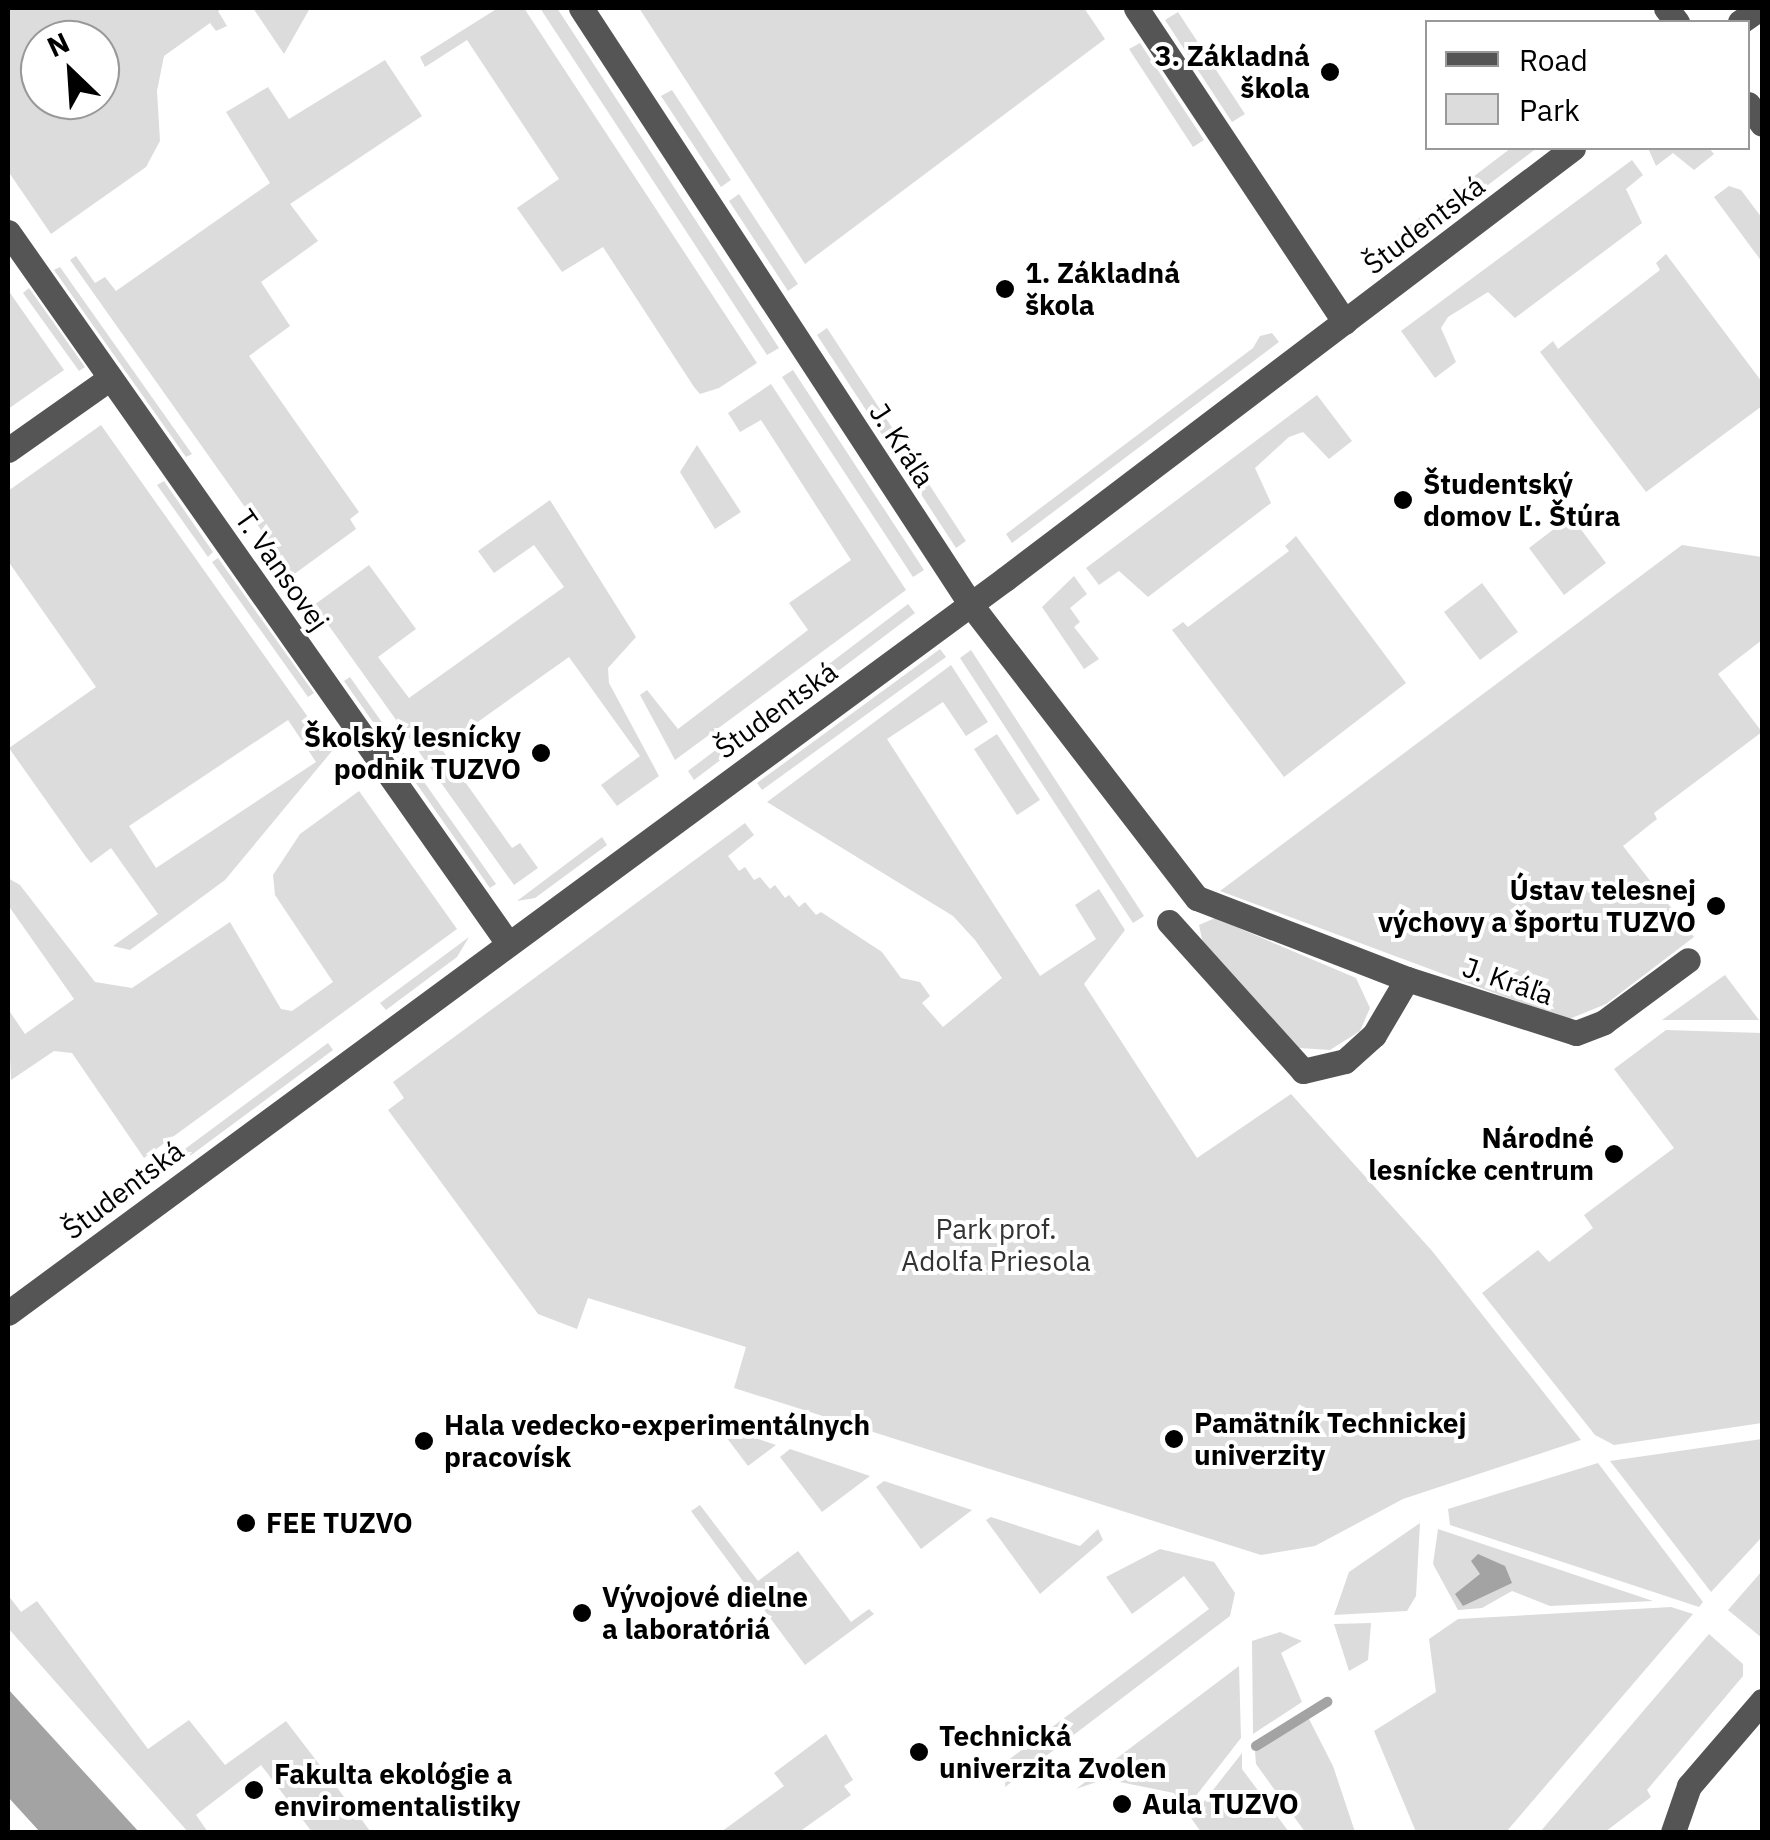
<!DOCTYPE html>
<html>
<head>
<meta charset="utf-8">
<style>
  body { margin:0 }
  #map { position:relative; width:1770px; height:1840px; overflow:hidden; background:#fff; font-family:"IBM Plex Sans",sans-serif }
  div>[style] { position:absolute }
  .green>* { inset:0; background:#dcdcdc }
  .water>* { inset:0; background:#a3a3a3 }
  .stream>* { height:10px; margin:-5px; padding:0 5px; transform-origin:5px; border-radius:5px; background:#a3a3a3 }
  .minor>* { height:25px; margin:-12.5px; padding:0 12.5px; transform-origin:12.5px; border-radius:12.5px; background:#555 }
  .dots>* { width:28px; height:28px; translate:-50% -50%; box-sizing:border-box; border:5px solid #fff; border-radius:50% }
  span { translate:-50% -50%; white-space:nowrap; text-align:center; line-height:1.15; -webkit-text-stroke:8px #fff; paint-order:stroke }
  .poi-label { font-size:28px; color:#000; font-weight:700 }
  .right { translate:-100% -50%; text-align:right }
  .left { translate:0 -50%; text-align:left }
  .street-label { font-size:28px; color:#000 }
  .park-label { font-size:28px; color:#333 }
  .frame { position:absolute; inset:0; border:10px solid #000; pointer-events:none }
  .legend { position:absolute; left:1425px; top:20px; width:325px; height:130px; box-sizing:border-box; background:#fff; border:2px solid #999; margin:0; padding:12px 18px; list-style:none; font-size:30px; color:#000 }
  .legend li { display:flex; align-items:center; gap:20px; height:50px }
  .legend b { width:50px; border:2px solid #999 }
  .north { position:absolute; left:20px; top:20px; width:100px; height:100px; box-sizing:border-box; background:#fff; border:2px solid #999; border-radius:50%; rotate:335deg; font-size:28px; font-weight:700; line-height:40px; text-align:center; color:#000 }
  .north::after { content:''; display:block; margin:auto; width:35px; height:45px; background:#000; clip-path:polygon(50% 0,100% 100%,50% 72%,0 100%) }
</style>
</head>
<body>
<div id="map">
  <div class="green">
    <div style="clip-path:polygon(evenodd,8px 8px,223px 8px,218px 11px,227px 26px,216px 31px,210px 23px,164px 56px,157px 91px,160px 141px,146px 167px,51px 234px,8px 171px,8px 8px,40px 40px,100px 40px,100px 100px,40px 100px,40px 40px)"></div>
    <div style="clip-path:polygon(253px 8px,310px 8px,284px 54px)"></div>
    <div style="clip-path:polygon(498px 8px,524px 8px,757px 363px,719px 388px,700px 394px,694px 387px,603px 247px,562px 272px,517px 208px,559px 179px,467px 40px,425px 67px,420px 57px)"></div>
    <div style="clip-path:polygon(540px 8px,557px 8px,779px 348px,767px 355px)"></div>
    <div style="clip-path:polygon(639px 8px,1084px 8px,1105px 39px,805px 264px)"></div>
    <div style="clip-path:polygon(1178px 12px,1245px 114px,1232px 122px,1165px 20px)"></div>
    <div style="clip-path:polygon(1140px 43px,1204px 140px,1193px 147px,1129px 49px)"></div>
    <div style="clip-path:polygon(385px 60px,422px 116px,290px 204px,318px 241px,261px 282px,290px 326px,249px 356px,359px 512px,350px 519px,356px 529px,293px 575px,70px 260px,76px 256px,95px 283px,105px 277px,116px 291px,270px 183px,226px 112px,268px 87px,289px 119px)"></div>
    <div style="clip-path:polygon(672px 90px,731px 180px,721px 187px,661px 96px)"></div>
    <div style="clip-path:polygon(1511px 148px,1537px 148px,1394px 256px,1385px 244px)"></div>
    <div style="clip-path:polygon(1648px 148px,1709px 148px,1714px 154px,1694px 170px,1673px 153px,1656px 166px)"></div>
    <div style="clip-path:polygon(1632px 160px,1643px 175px,1626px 189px,1642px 223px,1515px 318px,1488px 292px,1448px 317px,1441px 328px,1456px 362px,1435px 378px,1401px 331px)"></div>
    <div style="clip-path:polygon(1729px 186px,1741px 190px,1762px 218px,1762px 262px,1714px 197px)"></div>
    <div style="clip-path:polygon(739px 194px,798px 284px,788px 291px,729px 201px)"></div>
    <div style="clip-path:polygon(1666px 254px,1762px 382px,1762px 406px,1646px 492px,1540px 352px,1553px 341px,1558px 349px,1660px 270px,1656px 263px)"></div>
    <div style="clip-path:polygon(60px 267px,192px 454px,186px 457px,54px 270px)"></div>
    <div style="clip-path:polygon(29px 288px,85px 367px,79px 371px,23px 293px)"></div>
    <div style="clip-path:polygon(8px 290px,64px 370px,8px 409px)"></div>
    <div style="clip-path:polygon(827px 328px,966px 541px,956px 548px,817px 335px)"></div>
    <div style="clip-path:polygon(1272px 333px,1279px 342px,1012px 543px,1006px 534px,1253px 348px,1260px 336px)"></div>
    <div style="clip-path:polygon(793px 370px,924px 570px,913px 577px,782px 377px)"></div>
    <div style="clip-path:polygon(771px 384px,906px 590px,675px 760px,640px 695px,647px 690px,678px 729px,808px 630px,789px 603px,851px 560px,761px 420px,740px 432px,728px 413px)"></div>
    <div style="clip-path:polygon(1317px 395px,1352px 441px,1329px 459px,1303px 432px,1289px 437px,1255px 468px,1271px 503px,1148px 597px,1119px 571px,1099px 585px,1086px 568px)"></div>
    <div style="clip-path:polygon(evenodd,101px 425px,332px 751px,225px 880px,130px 950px,113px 946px,158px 914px,111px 848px,91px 863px,86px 857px,9px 748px,96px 687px,8px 561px,8px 491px,101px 425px,288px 720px,316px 762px,156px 868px,129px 826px,288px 720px)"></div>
    <div style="clip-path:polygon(697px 445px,741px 512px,715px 529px,680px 472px)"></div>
    <div style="clip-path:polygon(164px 481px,213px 552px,208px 557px,157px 485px)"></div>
    <div style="clip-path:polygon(550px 500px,636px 637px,608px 668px,609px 683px,659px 776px,617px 806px,601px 785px,640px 756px,569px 657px,441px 748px,512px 848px,520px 843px,538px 868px,514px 885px,314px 605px,369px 565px,416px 629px,378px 657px,409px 698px,564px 587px,534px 545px,494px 573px,478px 551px)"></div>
    <div style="clip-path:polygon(1571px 516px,1606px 563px,1564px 595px,1529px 548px)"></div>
    <div style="clip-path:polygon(1296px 536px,1406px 683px,1284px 777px,1172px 630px,1183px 622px,1188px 627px,1289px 551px,1285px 546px)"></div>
    <div style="clip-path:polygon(1682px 545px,1762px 557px,1762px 640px,1718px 674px,1762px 732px,1654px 813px,1657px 819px,1623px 846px,1694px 937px,1606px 1004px,1567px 1020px,1220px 891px)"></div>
    <div style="clip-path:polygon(218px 558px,314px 693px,308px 697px,212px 562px)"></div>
    <div style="clip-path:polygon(1074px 576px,1087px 594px,1070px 608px,1080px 622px,1074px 627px,1099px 659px,1084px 669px,1042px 607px)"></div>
    <div style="clip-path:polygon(1482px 583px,1518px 632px,1480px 660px,1444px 612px)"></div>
    <div style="clip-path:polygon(908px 604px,915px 613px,694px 780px,688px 771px)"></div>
    <div style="clip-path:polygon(940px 649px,946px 657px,762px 790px,757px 783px)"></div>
    <div style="clip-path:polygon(971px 650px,1144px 916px,1133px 923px,960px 658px)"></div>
    <div style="clip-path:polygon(951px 665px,988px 722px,966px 736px,943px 702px,887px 739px,1040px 976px,1096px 939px,1075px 905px,1099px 889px,1125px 930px,1084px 984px,1197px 1158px,1291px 1094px,1433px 1252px,1581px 1440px,1403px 1499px,1315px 1546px,1261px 1555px,734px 1388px,746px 1347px,588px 1298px,577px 1329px,538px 1314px,388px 1110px,404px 1098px,393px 1082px,745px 823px,754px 835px,728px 856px,739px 871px,745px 867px,754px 880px,760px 877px,770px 889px,775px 885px,785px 898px,789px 895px,799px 907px,805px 902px,816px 915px,821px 912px,882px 952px,901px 978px,920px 982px,930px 996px,922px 1003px,943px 1027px,1002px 978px,975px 940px,953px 916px,767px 802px)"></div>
    <div style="clip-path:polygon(350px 677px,496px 884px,490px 888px,344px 681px)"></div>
    <div style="clip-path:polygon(997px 734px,1040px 800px,1017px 815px,974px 749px)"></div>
    <div style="clip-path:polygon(359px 791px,457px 929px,144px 1158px,72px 1053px,54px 1051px,11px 1080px,8px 1009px,25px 1034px,74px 999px,8px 905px,8px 878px,20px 885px,95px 982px,132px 988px,230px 922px,281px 1009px,292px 1011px,333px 982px,275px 895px,273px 875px,300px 834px)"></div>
    <div style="clip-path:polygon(602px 837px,607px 845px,535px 898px,517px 901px)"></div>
    <div style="clip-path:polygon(1215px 918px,1356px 978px,1370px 1008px,1360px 1031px,1330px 1050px,1299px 1048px,1203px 944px,1199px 925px)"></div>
    <div style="clip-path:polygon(469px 937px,457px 957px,386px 1010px,380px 1003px)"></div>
    <div style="clip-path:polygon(1725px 975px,1759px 1020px,1662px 1020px,1715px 982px)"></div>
    <div style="clip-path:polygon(1666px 1030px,1762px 1033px,1762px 1423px,1614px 1445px,1595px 1435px,1482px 1293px,1538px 1250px,1549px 1262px,1593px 1228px,1584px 1215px,1674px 1148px,1614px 1069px)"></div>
    <div style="clip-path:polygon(328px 1043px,333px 1050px,167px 1173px,162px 1166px)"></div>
    <div style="clip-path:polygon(717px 1425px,776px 1445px,748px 1466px)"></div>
    <div style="clip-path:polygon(1762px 1439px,1762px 1537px,1711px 1592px,1610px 1461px)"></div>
    <div style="clip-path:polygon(790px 1449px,870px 1476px,822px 1512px,780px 1457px)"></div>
    <div style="clip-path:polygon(1598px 1463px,1703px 1602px,1699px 1607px,1450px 1525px,1448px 1509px)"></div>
    <div style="clip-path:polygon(884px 1481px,972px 1510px,921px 1549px,876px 1487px)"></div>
    <div style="clip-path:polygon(700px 1505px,758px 1581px,798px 1551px,851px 1622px,869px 1609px,874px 1614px,805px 1665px,691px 1511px)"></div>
    <div style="clip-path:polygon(991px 1517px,1080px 1546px,1098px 1529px,1103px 1540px,1040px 1594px,986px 1520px)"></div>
    <div style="clip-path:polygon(1420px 1523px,1416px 1596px,1407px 1611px,1334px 1615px,1349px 1572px)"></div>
    <div style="clip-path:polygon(1438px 1529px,1653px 1601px,1550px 1606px,1512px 1591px,1482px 1608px,1458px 1610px,1433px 1564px)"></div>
    <div style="clip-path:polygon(1160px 1549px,1214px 1562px,1235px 1593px,1230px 1616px,1005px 1787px,1007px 1761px,1209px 1609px,1184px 1576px,1132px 1614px,1106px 1577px)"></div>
    <div style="clip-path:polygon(1762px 1571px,1762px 1638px,1728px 1610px)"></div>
    <div style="clip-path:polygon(8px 1595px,21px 1612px,37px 1601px,148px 1749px,189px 1720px,225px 1765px,286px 1721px,371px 1832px,312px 1832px,261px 1765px,196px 1815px,208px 1832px,188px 1832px,8px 1628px)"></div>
    <div style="clip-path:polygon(1671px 1607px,1693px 1614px,1506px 1832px,1416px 1832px,1374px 1731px,1436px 1692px,1429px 1639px,1458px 1619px)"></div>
    <div style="clip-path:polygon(1371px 1623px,1368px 1660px,1349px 1671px,1334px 1624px)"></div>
    <div style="clip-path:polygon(1280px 1632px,1302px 1641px,1281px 1653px,1302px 1702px,1253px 1734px,1252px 1641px)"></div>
    <div style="clip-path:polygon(1709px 1634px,1743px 1664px,1743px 1676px,1647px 1790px,1651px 1797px,1605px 1832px,1540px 1832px)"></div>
    <div style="clip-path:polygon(1239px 1666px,1241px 1738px,1185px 1810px,1174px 1793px,1105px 1779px,1076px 1789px)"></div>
    <div style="clip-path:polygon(1308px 1717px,1333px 1766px,1355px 1832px,1305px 1832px,1256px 1764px,1255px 1751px)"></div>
    <div style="clip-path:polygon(826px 1734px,853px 1780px,844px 1786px,851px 1795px,799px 1832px,721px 1832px,784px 1786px,774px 1773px)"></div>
    <div style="clip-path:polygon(1242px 1753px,1242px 1769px,1289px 1832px,1201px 1832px,1191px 1818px)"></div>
  </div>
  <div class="water">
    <div style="clip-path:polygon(1478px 1554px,1505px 1566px,1512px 1583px,1463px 1606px,1455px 1594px,1480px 1574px,1471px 1561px)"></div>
    <div style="clip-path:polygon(8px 1689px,139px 1832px,40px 1832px,8px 1797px)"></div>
  </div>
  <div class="stream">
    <div style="left:1256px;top:1746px;width:84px;rotate:-31.8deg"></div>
  </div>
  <div class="minor">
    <div style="left:581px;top:8px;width:713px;rotate:56.84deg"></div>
    <div style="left:971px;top:605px;width:370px;rotate:52.4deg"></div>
    <div style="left:1197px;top:898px;width:225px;rotate:21.1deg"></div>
    <div style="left:1407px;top:979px;width:177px;rotate:17.7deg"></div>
    <div style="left:1576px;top:1033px;width:30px;rotate:-21deg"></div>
    <div style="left:1604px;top:1022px;width:104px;rotate:-36.4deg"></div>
    <div style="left:1136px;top:8px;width:377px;rotate:56.4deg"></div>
    <div style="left:1666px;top:8px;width:18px;rotate:52deg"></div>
    <div style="left:1740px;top:22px;width:24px;rotate:-35deg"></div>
    <div style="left:1748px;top:104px;width:24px;rotate:55deg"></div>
    <div style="left:8px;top:232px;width:868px;rotate:54.9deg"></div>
    <div style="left:8px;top:450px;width:125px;rotate:-35.2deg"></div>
    <div style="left:1169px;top:922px;width:200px;rotate:48deg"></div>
    <div style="left:1303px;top:1071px;width:43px;rotate:-13.4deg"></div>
    <div style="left:1345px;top:1061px;width:39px;rotate:-42deg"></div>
    <div style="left:1374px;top:1035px;width:65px;rotate:-59.5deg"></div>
    <div style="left:8px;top:1313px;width:1238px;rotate:-36.36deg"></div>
    <div style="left:1005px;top:579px;width:713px;rotate:-37.19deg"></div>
    <div style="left:1673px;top:1832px;width:49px;rotate:-70.8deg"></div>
    <div style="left:1689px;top:1786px;width:112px;rotate:-49.3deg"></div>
  </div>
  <div class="dots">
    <div style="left:1330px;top:72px;background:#000"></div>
    <div style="left:1005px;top:289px;background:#000"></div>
    <div style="left:1403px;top:500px;background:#000"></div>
    <div style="left:541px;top:753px;background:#000"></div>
    <div style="left:1716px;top:906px;background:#000"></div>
    <div style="left:1614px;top:1154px;background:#000"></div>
    <div style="left:1174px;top:1439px;background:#000"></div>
    <div style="left:424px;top:1441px;background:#000"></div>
    <div style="left:246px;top:1523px;background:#000"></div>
    <div style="left:582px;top:1613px;background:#000"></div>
    <div style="left:919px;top:1752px;background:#000"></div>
    <div style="left:254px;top:1790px;background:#000"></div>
    <div style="left:1122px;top:1804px;background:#000"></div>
  </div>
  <div class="poi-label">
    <span class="right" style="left:1310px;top:72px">3. Základná<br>škola</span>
    <span class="left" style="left:1025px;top:289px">1. Základná<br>škola</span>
    <span class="left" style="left:1423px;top:500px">Študentský<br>domov Ľ. Štúra</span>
    <span class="right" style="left:521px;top:753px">Školský lesnícky<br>podnik TUZVO</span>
    <span class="right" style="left:1696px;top:906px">Ústav telesnej<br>výchovy a športu TUZVO</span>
    <span class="right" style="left:1594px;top:1154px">Národné<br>lesnícke centrum</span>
    <span class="left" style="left:1194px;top:1439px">Pamätník Technickej<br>univerzity</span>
    <span class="left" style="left:444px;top:1441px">Hala vedecko-experimentálnych<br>pracovísk</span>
    <span class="left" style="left:266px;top:1523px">FEE TUZVO</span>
    <span class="left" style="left:602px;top:1613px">Vývojové dielne<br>a laboratóriá</span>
    <span class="left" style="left:939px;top:1752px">Technická<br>univerzita Zvolen</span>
    <span class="left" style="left:274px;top:1790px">Fakulta ekológie a<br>enviromentalistiky</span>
    <span class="left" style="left:1142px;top:1804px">Aula TUZVO</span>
  </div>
  <div class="street-label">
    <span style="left:1424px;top:225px;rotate:-37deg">Študentská</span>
    <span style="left:902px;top:445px;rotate:57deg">J. Kráľa</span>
    <span style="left:282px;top:570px;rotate:55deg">T. Vansovej</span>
    <span style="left:776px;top:710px;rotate:-36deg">Študentská</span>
    <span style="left:1508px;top:981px;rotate:19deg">J. Kráľa</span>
    <span style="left:123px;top:1190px;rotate:-37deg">Študentská</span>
  </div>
  <div class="park-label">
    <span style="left:996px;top:1245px">Park prof.<br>Adolfa Priesola</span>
  </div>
  <div class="frame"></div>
  <ul class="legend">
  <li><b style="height:12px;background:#555"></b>Road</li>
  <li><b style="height:28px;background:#dcdcdc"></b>Park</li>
  </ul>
  <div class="north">N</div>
</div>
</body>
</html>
